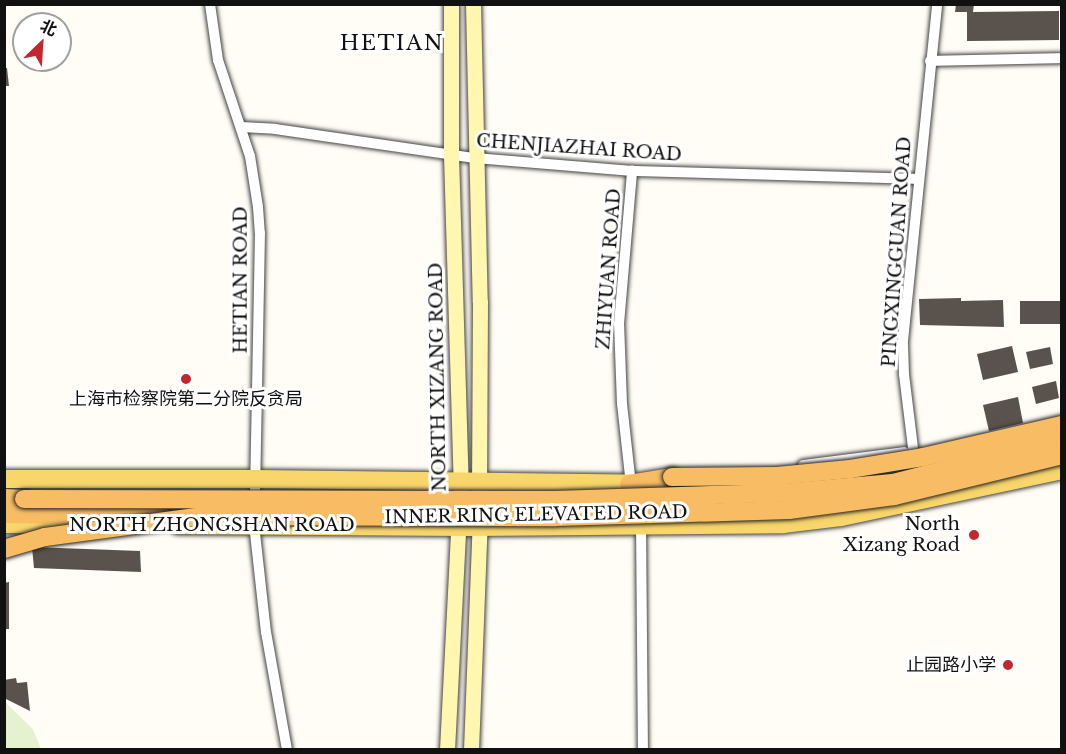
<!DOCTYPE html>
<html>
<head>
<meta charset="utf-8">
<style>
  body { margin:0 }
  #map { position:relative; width:1066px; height:754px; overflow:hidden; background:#fffdf5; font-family:"Libre Baskerville","Noto Sans SC",serif }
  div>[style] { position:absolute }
  .pitch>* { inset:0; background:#e6f2cf }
  .building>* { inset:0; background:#5a524d }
  .roads { filter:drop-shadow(0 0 2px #444) drop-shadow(0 0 2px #444) }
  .minor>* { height:10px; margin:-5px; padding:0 5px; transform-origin:5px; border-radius:5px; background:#fff }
  .secondary>* { height:15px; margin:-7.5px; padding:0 7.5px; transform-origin:7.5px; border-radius:7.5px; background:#fff6b0 }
  .primary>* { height:18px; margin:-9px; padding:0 9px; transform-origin:9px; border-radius:9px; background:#f9d66b }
  .trunk>* { height:18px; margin:-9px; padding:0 9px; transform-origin:9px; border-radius:9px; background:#f7bc64 }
  .bridges { filter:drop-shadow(0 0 2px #222) drop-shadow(0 0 2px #222) }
  .trunk-bridge>* { height:18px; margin:-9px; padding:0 9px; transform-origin:9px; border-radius:9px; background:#f7bc64 }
  .dots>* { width:16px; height:16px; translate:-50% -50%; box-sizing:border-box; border:3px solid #fff; border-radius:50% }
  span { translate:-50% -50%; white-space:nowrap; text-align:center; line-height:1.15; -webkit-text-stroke:6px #fff; paint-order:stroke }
  .street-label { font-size:18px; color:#111 }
  .poi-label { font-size:18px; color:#111 }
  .right { translate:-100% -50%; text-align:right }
  .quarter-label { font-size:21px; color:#111; letter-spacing:1.5px }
  .frame { position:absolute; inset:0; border:6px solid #111; pointer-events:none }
  .north { position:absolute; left:12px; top:12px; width:60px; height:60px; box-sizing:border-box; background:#fff; border:2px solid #a0a0a0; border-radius:50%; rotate:25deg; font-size:16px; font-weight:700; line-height:24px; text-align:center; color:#111 }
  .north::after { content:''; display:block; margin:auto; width:21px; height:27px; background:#c4262e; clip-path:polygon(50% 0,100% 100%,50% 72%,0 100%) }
</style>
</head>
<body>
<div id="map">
  <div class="pitch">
    <div style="clip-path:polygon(5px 702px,33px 729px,41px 749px,5px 749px)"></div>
  </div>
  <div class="building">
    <div style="clip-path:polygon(956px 4px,974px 4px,973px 12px,1059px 11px,1059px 40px,967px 41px,967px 12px,955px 12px)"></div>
    <div style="clip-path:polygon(4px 68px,7px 68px,9px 86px,4px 86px)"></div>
    <div style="clip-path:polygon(961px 298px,961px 301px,1003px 300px,1004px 327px,920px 325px,919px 299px)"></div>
    <div style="clip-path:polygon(1020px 301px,1062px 301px,1062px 324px,1020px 324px)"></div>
    <div style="clip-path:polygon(1012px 346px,1018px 372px,983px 380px,977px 354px)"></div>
    <div style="clip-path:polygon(1050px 347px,1053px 364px,1030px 369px,1026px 352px)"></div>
    <div style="clip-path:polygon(1056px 381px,1059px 398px,1036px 404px,1032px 387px)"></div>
    <div style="clip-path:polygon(1018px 397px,1023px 423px,989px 431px,983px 405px)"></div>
    <div style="clip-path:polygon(32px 547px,140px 551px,141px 572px,34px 568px)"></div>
    <div style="clip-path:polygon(9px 582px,9px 629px,4px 629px,4px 583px)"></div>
    <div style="clip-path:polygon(16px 678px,17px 683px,27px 682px,30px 711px,4px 698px,4px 680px)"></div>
  </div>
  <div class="roads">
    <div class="minor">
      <div style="left:210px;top:4px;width:57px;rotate:81.9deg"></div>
      <div style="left:218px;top:60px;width:101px;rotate:71.6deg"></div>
      <div style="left:250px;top:156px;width:52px;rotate:81.1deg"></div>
      <div style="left:258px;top:207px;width:26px;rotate:86deg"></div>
      <div style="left:260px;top:233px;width:271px;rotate:91.1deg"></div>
      <div style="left:930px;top:61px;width:132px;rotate:-1.3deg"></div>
      <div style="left:241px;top:127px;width:34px;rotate:3deg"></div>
      <div style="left:275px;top:129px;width:202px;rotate:8.3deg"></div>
      <div style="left:475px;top:158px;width:158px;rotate:4.7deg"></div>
      <div style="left:632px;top:171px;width:285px;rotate:1.6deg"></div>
      <div style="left:915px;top:464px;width:91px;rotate:-97deg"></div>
      <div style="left:904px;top:374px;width:33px;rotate:-92deg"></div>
      <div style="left:903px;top:341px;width:339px;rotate:-84.2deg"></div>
      <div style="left:803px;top:465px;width:102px;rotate:-7.3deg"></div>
      <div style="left:630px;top:476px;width:72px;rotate:-96.3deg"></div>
      <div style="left:622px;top:404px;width:80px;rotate:-92.1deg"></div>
      <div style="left:619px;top:324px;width:154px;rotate:-85.1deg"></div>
      <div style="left:641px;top:525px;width:225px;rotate:89.5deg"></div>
      <div style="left:255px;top:533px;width:100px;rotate:83.7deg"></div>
      <div style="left:266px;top:632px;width:120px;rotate:79.9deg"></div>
    </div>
    <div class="secondary">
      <div style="left:451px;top:4px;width:151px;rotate:90deg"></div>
      <div style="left:451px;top:155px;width:337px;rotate:88.3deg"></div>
      <div style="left:473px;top:4px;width:298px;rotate:88.7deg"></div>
      <div style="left:480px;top:302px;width:191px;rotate:90.3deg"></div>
      <div style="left:447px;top:750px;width:234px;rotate:-87.1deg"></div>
      <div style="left:471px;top:750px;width:233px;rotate:-87.8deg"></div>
    </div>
    <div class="primary">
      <div style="left:4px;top:479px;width:252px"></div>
      <div style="left:256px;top:479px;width:389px;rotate:0.7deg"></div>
      <div style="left:4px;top:524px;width:89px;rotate:0.6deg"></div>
      <div style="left:178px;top:525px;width:286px;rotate:0.4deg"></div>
      <div style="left:464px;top:527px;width:319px;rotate:-0.5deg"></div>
      <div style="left:783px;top:524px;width:58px;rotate:-6.9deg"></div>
      <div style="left:841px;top:517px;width:226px;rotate:-12deg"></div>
    </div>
    <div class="trunk">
      <div style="left:629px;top:484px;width:44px;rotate:-9.2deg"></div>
      <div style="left:4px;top:498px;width:20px;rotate:3deg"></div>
      <div style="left:4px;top:514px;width:158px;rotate:0.7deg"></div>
    </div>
  </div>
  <div class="bridges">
    <div class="trunk-bridge">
      <div style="left:672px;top:477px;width:105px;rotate:-0.5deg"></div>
      <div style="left:777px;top:476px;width:73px;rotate:-5.5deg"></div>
      <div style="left:850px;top:469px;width:74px;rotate:-9.3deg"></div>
      <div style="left:923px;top:457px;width:143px;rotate:-13deg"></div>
      <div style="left:24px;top:499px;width:531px;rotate:0.11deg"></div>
      <div style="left:555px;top:500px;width:228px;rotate:-1.8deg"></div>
      <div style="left:783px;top:493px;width:110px;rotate:-5.2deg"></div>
      <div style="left:893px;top:483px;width:174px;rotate:-14.3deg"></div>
      <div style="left:4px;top:549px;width:43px;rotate:-16.3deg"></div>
      <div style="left:45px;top:537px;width:158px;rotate:-7.6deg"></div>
      <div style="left:202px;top:516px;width:354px;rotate:0.2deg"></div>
      <div style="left:556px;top:517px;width:233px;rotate:-1.7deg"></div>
      <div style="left:789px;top:510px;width:106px;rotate:-7.6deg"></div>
      <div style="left:894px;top:496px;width:173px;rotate:-13.7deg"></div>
    </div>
  </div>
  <div class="dots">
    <div style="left:186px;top:379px;background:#c4262e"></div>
    <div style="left:974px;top:535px;background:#c4262e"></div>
    <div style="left:1008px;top:665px;background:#c4262e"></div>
  </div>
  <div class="street-label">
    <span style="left:579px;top:148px;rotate:4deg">CHENJIAZHAI ROAD</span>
    <span style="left:897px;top:252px;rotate:-86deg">PINGXINGGUAN ROAD</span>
    <span style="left:609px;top:269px;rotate:-86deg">ZHIYUAN ROAD</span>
    <span style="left:241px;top:280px;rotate:-90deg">HETIAN ROAD</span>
    <span style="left:438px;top:377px;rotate:-91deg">NORTH XIZANG ROAD</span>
    <span style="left:536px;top:515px;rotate:-1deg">INNER RING ELEVATED ROAD</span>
    <span style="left:212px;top:525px">NORTH ZHONGSHAN ROAD</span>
  </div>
  <div class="poi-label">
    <span style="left:186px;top:399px">上海市检察院第二分院反贪局</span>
    <span class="right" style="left:960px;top:535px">North<br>Xizang Road</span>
    <span class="right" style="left:996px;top:665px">止园路小学</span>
  </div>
  <div class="quarter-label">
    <span style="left:392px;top:43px">HETIAN</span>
  </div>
  <div class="frame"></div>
  <div class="north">北</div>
</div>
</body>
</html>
